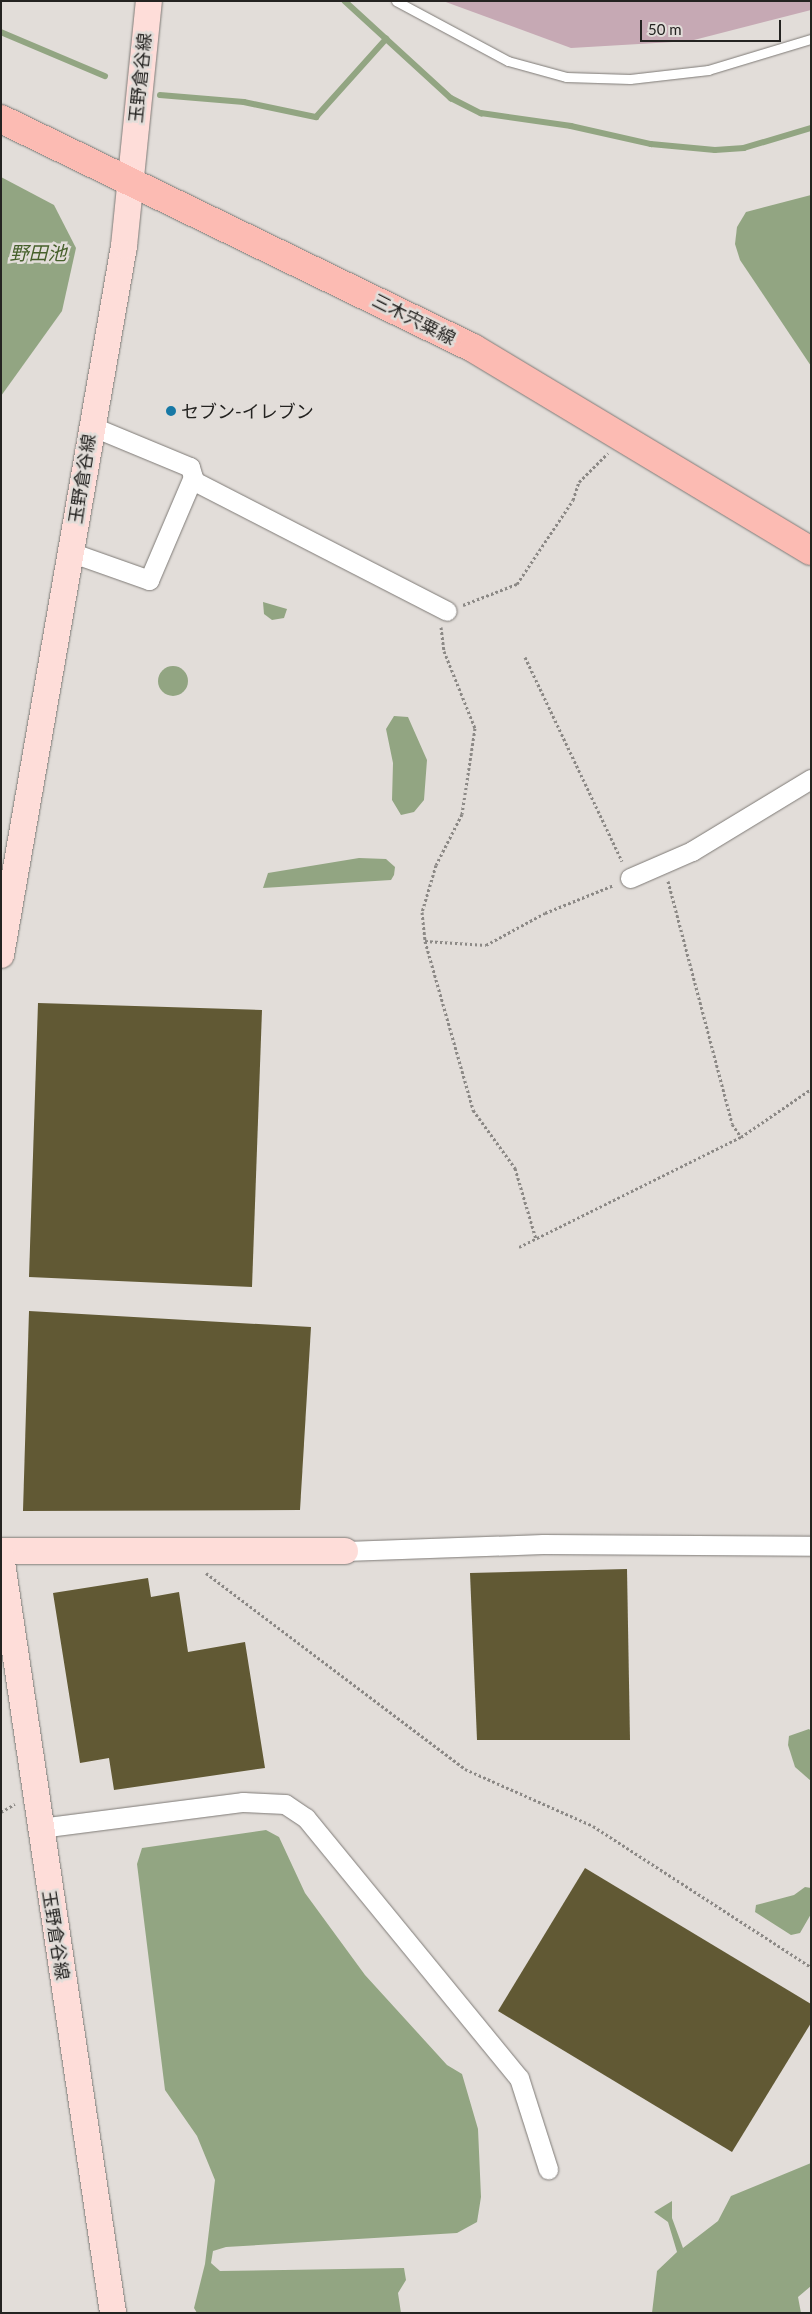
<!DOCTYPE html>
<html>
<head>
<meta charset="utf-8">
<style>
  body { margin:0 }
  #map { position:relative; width:812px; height:2314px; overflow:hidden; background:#e2ddd9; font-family:Lato,"Noto Sans JP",sans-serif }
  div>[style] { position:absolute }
  .green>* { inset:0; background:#c6a9b4 }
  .water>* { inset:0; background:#92a582 }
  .round { border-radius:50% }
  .stream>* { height:5.5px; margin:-2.75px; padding:0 2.75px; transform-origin:2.75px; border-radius:2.75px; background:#92a582 }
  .building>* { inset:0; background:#615934 }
  .path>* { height:3px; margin-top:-1.5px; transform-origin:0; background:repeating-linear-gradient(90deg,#8c8986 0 2.5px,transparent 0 5px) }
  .roads { filter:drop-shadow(0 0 1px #7e7a76) drop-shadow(0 0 1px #7e7a76) }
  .lane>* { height:9px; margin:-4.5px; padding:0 4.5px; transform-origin:4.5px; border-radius:4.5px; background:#fff }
  .street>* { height:19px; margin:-9.5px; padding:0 9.5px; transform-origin:9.5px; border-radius:9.5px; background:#fff }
  .secondary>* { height:26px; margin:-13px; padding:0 13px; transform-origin:13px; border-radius:13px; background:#feddd9 }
  .primary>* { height:28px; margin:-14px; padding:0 14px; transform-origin:14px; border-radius:14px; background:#fcbbb3 }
  .dots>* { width:14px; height:14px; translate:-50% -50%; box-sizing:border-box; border:2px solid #e2ddd9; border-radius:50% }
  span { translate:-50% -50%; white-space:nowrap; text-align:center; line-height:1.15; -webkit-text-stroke:5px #e2ddd9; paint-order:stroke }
  .street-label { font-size:18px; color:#242321 }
  .poi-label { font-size:18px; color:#242321 }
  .left { translate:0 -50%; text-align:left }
  .water-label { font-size:19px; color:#46602b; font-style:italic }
  .frame { position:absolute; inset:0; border:2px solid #242321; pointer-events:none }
  .scale { position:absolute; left:640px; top:20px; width:141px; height:22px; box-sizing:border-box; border:2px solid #242321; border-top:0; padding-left:6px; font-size:15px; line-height:18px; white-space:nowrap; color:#242321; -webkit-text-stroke:4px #e2ddd9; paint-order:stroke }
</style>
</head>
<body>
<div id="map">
  <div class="green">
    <div style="clip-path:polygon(443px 1px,811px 1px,811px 10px,690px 41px,571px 48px)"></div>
  </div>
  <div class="water">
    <div style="clip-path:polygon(1px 177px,54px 205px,76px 248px,62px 311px,1px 396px)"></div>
    <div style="clip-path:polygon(811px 195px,811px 366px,740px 260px,735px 244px,737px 227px,746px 212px)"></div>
    <div style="clip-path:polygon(263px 602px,287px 609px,284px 618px,272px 620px,264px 614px)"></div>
    <div class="round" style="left:158px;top:666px;width:30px;height:30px"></div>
    <div style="clip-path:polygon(394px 716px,408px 717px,427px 760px,424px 800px,414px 812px,401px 815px,392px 800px,393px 763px,386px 729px)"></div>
    <div style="clip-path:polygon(359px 858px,386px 859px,395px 867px,394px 875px,391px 880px,263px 888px,268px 873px)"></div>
    <div style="clip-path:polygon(809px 1729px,811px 1731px,811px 1781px,795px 1767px,788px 1745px,789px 1736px)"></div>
    <div style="clip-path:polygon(266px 1830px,279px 1837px,305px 1893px,365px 1975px,447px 2065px,462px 2074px,478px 2129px,481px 2197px,477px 2222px,457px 2233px,226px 2247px,213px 2251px,211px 2263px,220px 2271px,404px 2268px,406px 2280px,398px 2293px,401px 2313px,197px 2313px,194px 2308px,205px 2264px,215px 2180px,197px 2136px,165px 2090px,137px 1864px,142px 1848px)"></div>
    <div style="clip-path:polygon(805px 1887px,811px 1888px,811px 1914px,800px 1933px,791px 1935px,755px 1912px,756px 1905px,794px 1895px)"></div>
    <div style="clip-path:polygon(811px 2163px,811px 2286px,798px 2297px,801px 2313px,652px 2313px,657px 2271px,677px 2252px,668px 2222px,654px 2212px,672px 2201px,672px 2218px,683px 2248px,718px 2221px,731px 2196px)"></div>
  </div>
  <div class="stream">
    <div style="left:345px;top:1px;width:144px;rotate:42.5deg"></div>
    <div style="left:451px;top:98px;width:34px;rotate:27deg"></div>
    <div style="left:481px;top:113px;width:91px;rotate:8.2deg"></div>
    <div style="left:571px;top:126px;width:82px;rotate:12.7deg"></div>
    <div style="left:651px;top:144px;width:64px;rotate:5.4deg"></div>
    <div style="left:715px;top:150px;width:29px;rotate:-4deg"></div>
    <div style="left:744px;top:148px;width:70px;rotate:-16.6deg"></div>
    <div style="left:1px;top:32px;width:113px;rotate:22.9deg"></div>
    <div style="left:160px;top:95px;width:84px;rotate:4.8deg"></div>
    <div style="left:244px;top:102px;width:74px;rotate:11.8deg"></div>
    <div style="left:316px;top:117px;width:105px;rotate:-48.1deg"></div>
  </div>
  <div class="building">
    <div style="clip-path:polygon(38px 1003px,262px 1010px,252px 1287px,29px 1277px)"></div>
    <div style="clip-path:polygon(29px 1311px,311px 1327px,300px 1510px,23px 1511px)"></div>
    <div style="clip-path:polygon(627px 1569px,630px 1740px,477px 1740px,470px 1573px)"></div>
    <div style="clip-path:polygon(148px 1578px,151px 1597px,179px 1592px,188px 1652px,245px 1642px,265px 1768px,114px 1790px,109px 1758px,80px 1763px,53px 1593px)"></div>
    <div style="clip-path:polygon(585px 1868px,811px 2004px,811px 2023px,732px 2152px,498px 2011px)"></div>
  </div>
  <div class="path">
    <div style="left:463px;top:605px;width:58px;rotate:-21.3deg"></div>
    <div style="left:517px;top:584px;width:101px;rotate:-56.3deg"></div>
    <div style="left:573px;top:500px;width:19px;rotate:-72deg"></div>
    <div style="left:579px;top:482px;width:41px;rotate:-45deg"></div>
    <div style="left:441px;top:627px;width:24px;rotate:83deg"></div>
    <div style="left:444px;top:651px;width:83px;rotate:68.1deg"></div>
    <div style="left:475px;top:728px;width:87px;rotate:98.6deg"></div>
    <div style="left:462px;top:814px;width:57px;rotate:117deg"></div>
    <div style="left:436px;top:865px;width:49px;rotate:106.6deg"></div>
    <div style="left:422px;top:912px;width:29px;rotate:84deg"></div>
    <div style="left:425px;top:941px;width:176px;rotate:74.1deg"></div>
    <div style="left:473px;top:1110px;width:72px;rotate:54.1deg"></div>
    <div style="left:515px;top:1168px;width:74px;rotate:73.5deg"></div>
    <div style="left:525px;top:657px;width:226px;rotate:64.6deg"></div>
    <div style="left:668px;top:881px;width:251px;rotate:75.2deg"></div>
    <div style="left:732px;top:1124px;width:16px;rotate:55deg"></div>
    <div style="left:425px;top:941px;width:61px;rotate:3.8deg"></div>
    <div style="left:486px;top:945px;width:67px;rotate:-28.5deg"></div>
    <div style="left:545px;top:913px;width:74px;rotate:-22.1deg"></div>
    <div style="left:519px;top:1247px;width:248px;rotate:-26.4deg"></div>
    <div style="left:741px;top:1137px;width:85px;rotate:-34.4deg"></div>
    <div style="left:206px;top:1573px;width:325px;rotate:37.1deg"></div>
    <div style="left:465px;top:1769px;width:140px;rotate:24deg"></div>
    <div style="left:593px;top:1826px;width:260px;rotate:32.9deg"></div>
    <div style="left:1px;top:1812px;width:16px;rotate:-30deg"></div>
  </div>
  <div class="roads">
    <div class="lane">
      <div style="left:396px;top:1px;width:127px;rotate:28.2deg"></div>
      <div style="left:508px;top:61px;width:60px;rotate:15.4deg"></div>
      <div style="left:566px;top:77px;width:64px;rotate:1.8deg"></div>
      <div style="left:630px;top:79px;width:79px;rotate:-6.6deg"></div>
      <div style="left:708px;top:70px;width:108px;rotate:-16.8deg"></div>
    </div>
    <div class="street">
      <div style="left:91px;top:426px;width:107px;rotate:22.5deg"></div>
      <div style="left:190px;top:467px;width:15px;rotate:74deg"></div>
      <div style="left:194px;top:481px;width:284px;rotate:27.2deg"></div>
      <div style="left:70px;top:552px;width:84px;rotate:19.5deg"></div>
      <div style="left:149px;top:580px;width:112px;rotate:-66.9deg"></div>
      <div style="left:630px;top:878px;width:68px;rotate:-23.5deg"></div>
      <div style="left:692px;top:851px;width:139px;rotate:-31.2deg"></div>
      <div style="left:345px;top:1551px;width:198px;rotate:-2deg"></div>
      <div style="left:543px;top:1544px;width:268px;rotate:0.4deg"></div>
      <div style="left:40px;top:1828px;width:205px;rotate:-7.3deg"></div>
      <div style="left:243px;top:1802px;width:42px;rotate:2.7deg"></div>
      <div style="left:285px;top:1804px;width:25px;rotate:34deg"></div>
      <div style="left:306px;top:1818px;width:336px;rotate:50.7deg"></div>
      <div style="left:519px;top:2078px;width:96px;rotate:72.3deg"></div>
    </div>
    <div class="secondary">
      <div style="left:1px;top:955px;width:720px;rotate:-80.16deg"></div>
      <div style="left:124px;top:246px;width:246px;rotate:-84.2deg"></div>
      <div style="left:1px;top:1551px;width:344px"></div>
      <div style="left:1px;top:1556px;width:765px;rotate:81.58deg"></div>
    </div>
    <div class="primary">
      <div style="left:1px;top:119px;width:525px;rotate:25.88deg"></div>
      <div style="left:473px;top:348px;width:394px;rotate:31deg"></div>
    </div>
  </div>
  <div class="dots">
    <div style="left:171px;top:411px;background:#1778a5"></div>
  </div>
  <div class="street-label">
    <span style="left:140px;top:78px;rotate:-84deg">玉野倉谷線</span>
    <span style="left:414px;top:319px;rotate:27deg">三木宍粟線</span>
    <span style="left:82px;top:479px;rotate:-81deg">玉野倉谷線</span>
    <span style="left:56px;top:1935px;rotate:81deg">玉野倉谷線</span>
  </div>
  <div class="poi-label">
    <span class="left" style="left:181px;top:411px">セブン-イレブン</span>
  </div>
  <div class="water-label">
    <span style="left:38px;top:253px">野田池</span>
  </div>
  <div class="frame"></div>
  <div class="scale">50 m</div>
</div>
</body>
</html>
